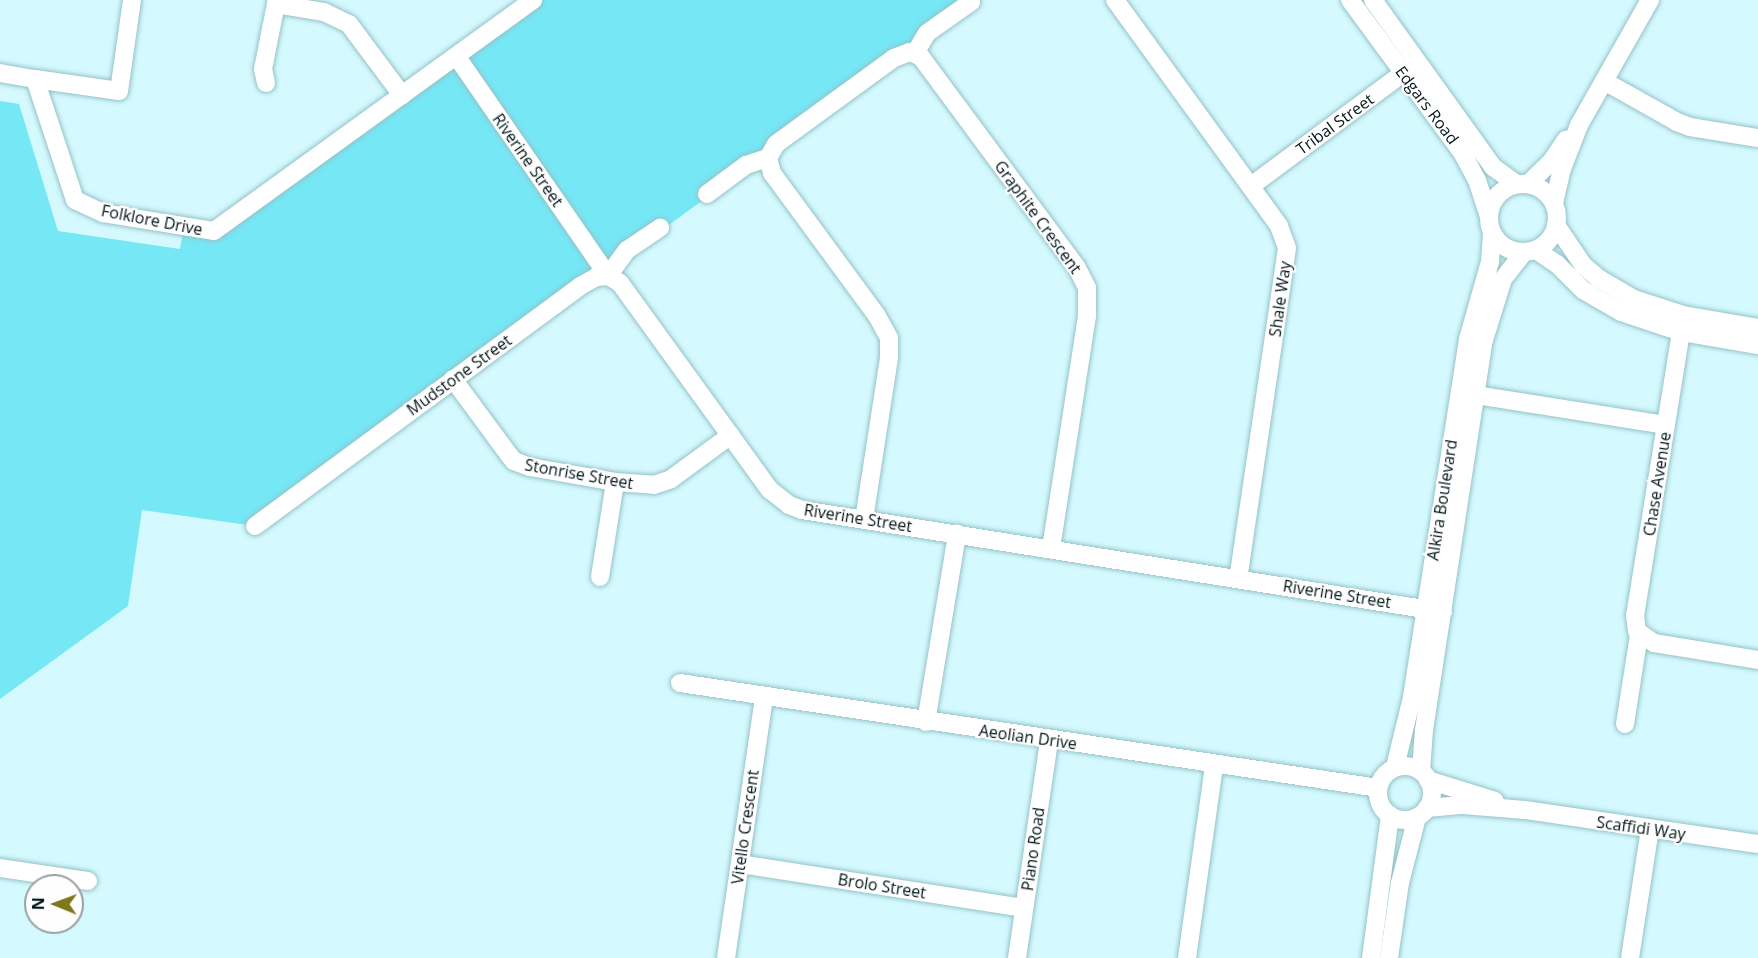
<!DOCTYPE html>
<html>
<head>
<meta charset="utf-8">
<style>
  body { margin:0 }
  #map { position:relative; width:1758px; height:958px; overflow:hidden; background:#d4f9fe; font-family:"Open Sans",sans-serif }
  div>[style] { position:absolute }
  .green>* { inset:0; background:#76e7f5 }
  .roads { filter:drop-shadow(0 0 2px #94c2c7) drop-shadow(0 0 2px #94c2c7) }
  .minor>* { height:18px; margin:-9px; padding:0 9px; transform-origin:9px; border-radius:9px; background:#fff }
  .minor>.ring { margin:-9px; padding:0; box-sizing:content-box; background:none; border:18px solid #fff; border-radius:50% }
  span { translate:-50% -50%; white-space:nowrap; text-align:center; line-height:1.15; -webkit-text-stroke:4.5px #fefefe; paint-order:stroke }
  .street-label { font-size:16px; color:#051619 }
  .north { position:absolute; left:24px; top:874px; width:60px; height:60px; box-sizing:border-box; background:#fefefe; border:2px solid #9aa1a2; border-radius:50%; rotate:271deg; font-size:16px; font-weight:700; line-height:24px; text-align:center; color:#051619 }
  .north::after { content:''; display:block; margin:auto; width:21px; height:27px; background:#7f771b; clip-path:polygon(50% 0,100% 100%,50% 72%,0 100%) }
</style>
</head>
<body>
<div id="map">
  <div class="green">
    <div style="clip-path:polygon(532px 0,978px 0,255px 526px,142px 510px,128px 606px,0 699px,0 101px,19px 104px,58px 231px,180px 249px,184px 226px,214px 231px)"></div>
  </div>
  <div class="roads">
    <div class="minor">
      <div style="left:132px;top:0;width:92px;rotate:98.1deg"></div>
      <div style="left:119px;top:91px;width:85px;rotate:-171.9deg"></div>
      <div style="left:35px;top:79px;width:127px;rotate:71.7deg"></div>
      <div style="left:75px;top:200px;width:31px;rotate:25deg"></div>
      <div style="left:103px;top:213px;width:112px;rotate:9.2deg"></div>
      <div style="left:214px;top:231px;width:394px;rotate:-35.9deg"></div>
      <div style="left:277px;top:0;width:4px;rotate:104deg"></div>
      <div style="left:276px;top:4px;width:49px;rotate:9.5deg"></div>
      <div style="left:324px;top:12px;width:28px;rotate:26deg"></div>
      <div style="left:349px;top:24px;width:89px;rotate:53.3deg"></div>
      <div style="left:1115px;top:0;width:279px;rotate:54deg"></div>
      <div style="left:1279px;top:226px;width:23px;rotate:70deg"></div>
      <div style="left:1287px;top:248px;width:334px;rotate:98.4deg"></div>
      <div style="left:1350px;top:0;width:191px;rotate:53.7deg"></div>
      <div style="left:1463px;top:154px;width:30px;rotate:62deg"></div>
      <div style="left:1477px;top:180px;width:39px;rotate:72deg"></div>
      <div style="left:1373px;top:0;width:206px;rotate:54.3deg"></div>
      <div style="left:1493px;top:167px;width:29px;rotate:36deg"></div>
      <div style="left:915px;top:53px;width:23px;rotate:-59deg"></div>
      <div style="left:927px;top:33px;width:54px;rotate:-35.2deg"></div>
      <div style="left:457px;top:57px;width:266px;rotate:55.4deg"></div>
      <div style="left:608px;top:276px;width:14px;rotate:30deg"></div>
      <div style="left:620px;top:283px;width:256px;rotate:54.1deg"></div>
      <div style="left:770px;top:490px;width:24px;rotate:38deg"></div>
      <div style="left:789px;top:505px;width:14px;rotate:21deg"></div>
      <div style="left:802px;top:510px;width:649px;rotate:9.04deg"></div>
      <div style="left:0;top:73px;width:36px;rotate:10deg"></div>
      <div style="left:1604px;top:81px;width:84px;rotate:29.3deg"></div>
      <div style="left:1677px;top:122px;width:14px;rotate:21deg"></div>
      <div style="left:1690px;top:127px;width:69px;rotate:9.2deg"></div>
      <div style="left:266px;top:83px;width:14px;rotate:-102deg"></div>
      <div style="left:263px;top:69px;width:66px;rotate:-78.7deg"></div>
      <div style="left:768px;top:158px;width:16px;rotate:75deg"></div>
      <div style="left:772px;top:173px;width:177px;rotate:53.7deg"></div>
      <div style="left:877px;top:316px;width:25px;rotate:61deg"></div>
      <div style="left:889px;top:338px;width:20px;rotate:90deg"></div>
      <div style="left:889px;top:358px;width:163px;rotate:98.8deg"></div>
      <div class="ring" style="left:1489px;top:184px;width:50px;height:50px"></div>
      <div style="left:1528px;top:184px;width:32px;rotate:-44deg"></div>
      <div style="left:1551px;top:162px;width:27px;rotate:-56deg"></div>
      <div style="left:1251px;top:186px;width:199px;rotate:-36.6deg"></div>
      <div style="left:707px;top:194px;width:49px;rotate:-36.6deg"></div>
      <div style="left:746px;top:165px;width:23px;rotate:-18deg"></div>
      <div style="left:768px;top:158px;width:16px;rotate:-60deg"></div>
      <div style="left:776px;top:144px;width:146px;rotate:-36.1deg"></div>
      <div style="left:894px;top:58px;width:17px;rotate:-21deg"></div>
      <div style="left:910px;top:52px;width:12px;rotate:24deg"></div>
      <div style="left:921px;top:57px;width:262px;rotate:53.5deg"></div>
      <div style="left:1077px;top:268px;width:22px;rotate:63deg"></div>
      <div style="left:1087px;top:288px;width:28px;rotate:90deg"></div>
      <div style="left:1087px;top:316px;width:236px;rotate:98.8deg"></div>
      <div style="left:1554px;top:203px;width:35px;rotate:-77deg"></div>
      <div style="left:1562px;top:169px;width:47px;rotate:-68.9deg"></div>
      <div style="left:1579px;top:125px;width:144px;rotate:-60.4deg"></div>
      <div style="left:1556px;top:225px;width:48px;rotate:56deg"></div>
      <div style="left:1583px;top:265px;width:20px;rotate:41deg"></div>
      <div style="left:1598px;top:278px;width:42px;rotate:30.3deg"></div>
      <div style="left:1634px;top:299px;width:52px;rotate:18.1deg"></div>
      <div style="left:1683px;top:315px;width:76px;rotate:9.8deg"></div>
      <div style="left:1536px;top:250px;width:25px;rotate:34deg"></div>
      <div style="left:1557px;top:264px;width:37px;rotate:45deg"></div>
      <div style="left:1583px;top:290px;width:44px;rotate:30.1deg"></div>
      <div style="left:1621px;top:312px;width:63px;rotate:18.4deg"></div>
      <div style="left:1681px;top:332px;width:78px;rotate:9.6deg"></div>
      <div style="left:1681px;top:332px;width:287px;rotate:99.2deg"></div>
      <div style="left:1635px;top:615px;width:16px;rotate:83deg"></div>
      <div style="left:1637px;top:631px;width:21px;rotate:35deg"></div>
      <div style="left:1654px;top:643px;width:105px;rotate:9.3deg"></div>
      <div style="left:453px;top:379px;width:94px;rotate:53.6deg"></div>
      <div style="left:509px;top:455px;width:8px;rotate:50deg"></div>
      <div style="left:514px;top:461px;width:17px;rotate:21deg"></div>
      <div style="left:530px;top:467px;width:86px;rotate:10deg"></div>
      <div style="left:615px;top:482px;width:39px;rotate:4deg"></div>
      <div style="left:654px;top:485px;width:18px;rotate:-19deg"></div>
      <div style="left:671px;top:479px;width:74px;rotate:-36.3deg"></div>
      <div style="left:1476px;top:395px;width:192px;rotate:9deg"></div>
      <div style="left:255px;top:526px;width:404px;rotate:-36.4deg"></div>
      <div style="left:580px;top:286px;width:18px;rotate:-29deg"></div>
      <div style="left:596px;top:277px;width:12px;rotate:-5deg"></div>
      <div style="left:608px;top:276px;width:32px;rotate:-54deg"></div>
      <div style="left:627px;top:250px;width:40px;rotate:-34deg"></div>
      <div style="left:600px;top:577px;width:96px;rotate:-81deg"></div>
      <div style="left:680px;top:683px;width:706px;rotate:8.55deg"></div>
      <div style="left:926px;top:722px;width:191px;rotate:-80.6deg"></div>
      <div style="left:1625px;top:724px;width:90px;rotate:-81.1deg"></div>
      <div class="ring" style="left:1378px;top:766px;width:36px;height:36px"></div>
      <div style="left:1395px;top:767px;width:72px;rotate:-76.3deg"></div>
      <div style="left:1412px;top:697px;width:362px;rotate:-81.1deg"></div>
      <div style="left:1468px;top:339px;width:80px;rotate:-74.1deg"></div>
      <div style="left:1490px;top:262px;width:29px;rotate:-86deg"></div>
      <div style="left:1421px;top:771px;width:41px;rotate:-85.8deg"></div>
      <div style="left:1424px;top:730px;width:395px;rotate:-81.3deg"></div>
      <div style="left:1484px;top:340px;width:64px;rotate:-72.7deg"></div>
      <div style="left:1503px;top:279px;width:34px;rotate:-52deg"></div>
      <div style="left:1428px;top:780px;width:70px;rotate:17.4deg"></div>
      <div style="left:1427px;top:808px;width:36px;rotate:-5deg"></div>
      <div style="left:1463px;top:805px;width:62px;rotate:4.6deg"></div>
      <div style="left:1525px;top:810px;width:235px;rotate:8.3deg"></div>
      <div style="left:740px;top:864px;width:287px;rotate:8.8deg"></div>
      <div style="left:0;top:868px;width:89px;rotate:8.4deg"></div>
      <div style="left:726px;top:958px;width:265px;rotate:-81.7deg"></div>
      <div style="left:1017px;top:958px;width:220px;rotate:-81.6deg"></div>
      <div style="left:1187px;top:958px;width:195px;rotate:-82deg"></div>
      <div style="left:1371px;top:958px;width:144px;rotate:-82.4deg"></div>
      <div style="left:1389px;top:958px;width:76px;rotate:-81.7deg"></div>
      <div style="left:1400px;top:883px;width:68px;rotate:-75.6deg"></div>
      <div style="left:1630px;top:958px;width:131px;rotate:-81.2deg"></div>
    </div>
  </div>
  <div class="street-label">
    <span style="left:1427px;top:105px;rotate:53deg">Edgars Road</span>
    <span style="left:1335px;top:124px;rotate:-36deg">Tribal Street</span>
    <span style="left:528px;top:160px;rotate:55deg">Riverine Street</span>
    <span style="left:1038px;top:217px;rotate:54deg">Graphite Crescent</span>
    <span style="left:152px;top:220px;rotate:11deg">Folklore Drive</span>
    <span style="left:1280px;top:299px;rotate:-82deg">Shale Way</span>
    <span style="left:459px;top:375px;rotate:-36deg">Mudstone Street</span>
    <span style="left:579px;top:474px;rotate:10deg">Stonrise Street</span>
    <span style="left:1657px;top:484px;rotate:-81deg">Chase Avenue</span>
    <span style="left:1442px;top:500px;rotate:-81deg">Alkira Boulevard</span>
    <span style="left:858px;top:518px;rotate:9deg">Riverine Street</span>
    <span style="left:1337px;top:594px;rotate:9deg">Riverine Street</span>
    <span style="left:1028px;top:737px;rotate:8deg">Aeolian Drive</span>
    <span style="left:745px;top:827px;rotate:-82deg">Vitello Crescent</span>
    <span style="left:1641px;top:828px;rotate:8deg">Scaffidi Way</span>
    <span style="left:1033px;top:849px;rotate:-82deg">Piano Road</span>
    <span style="left:882px;top:886px;rotate:9deg">Brolo Street</span>
  </div>
  <div class="north">N</div>
</div>
</body>
</html>
